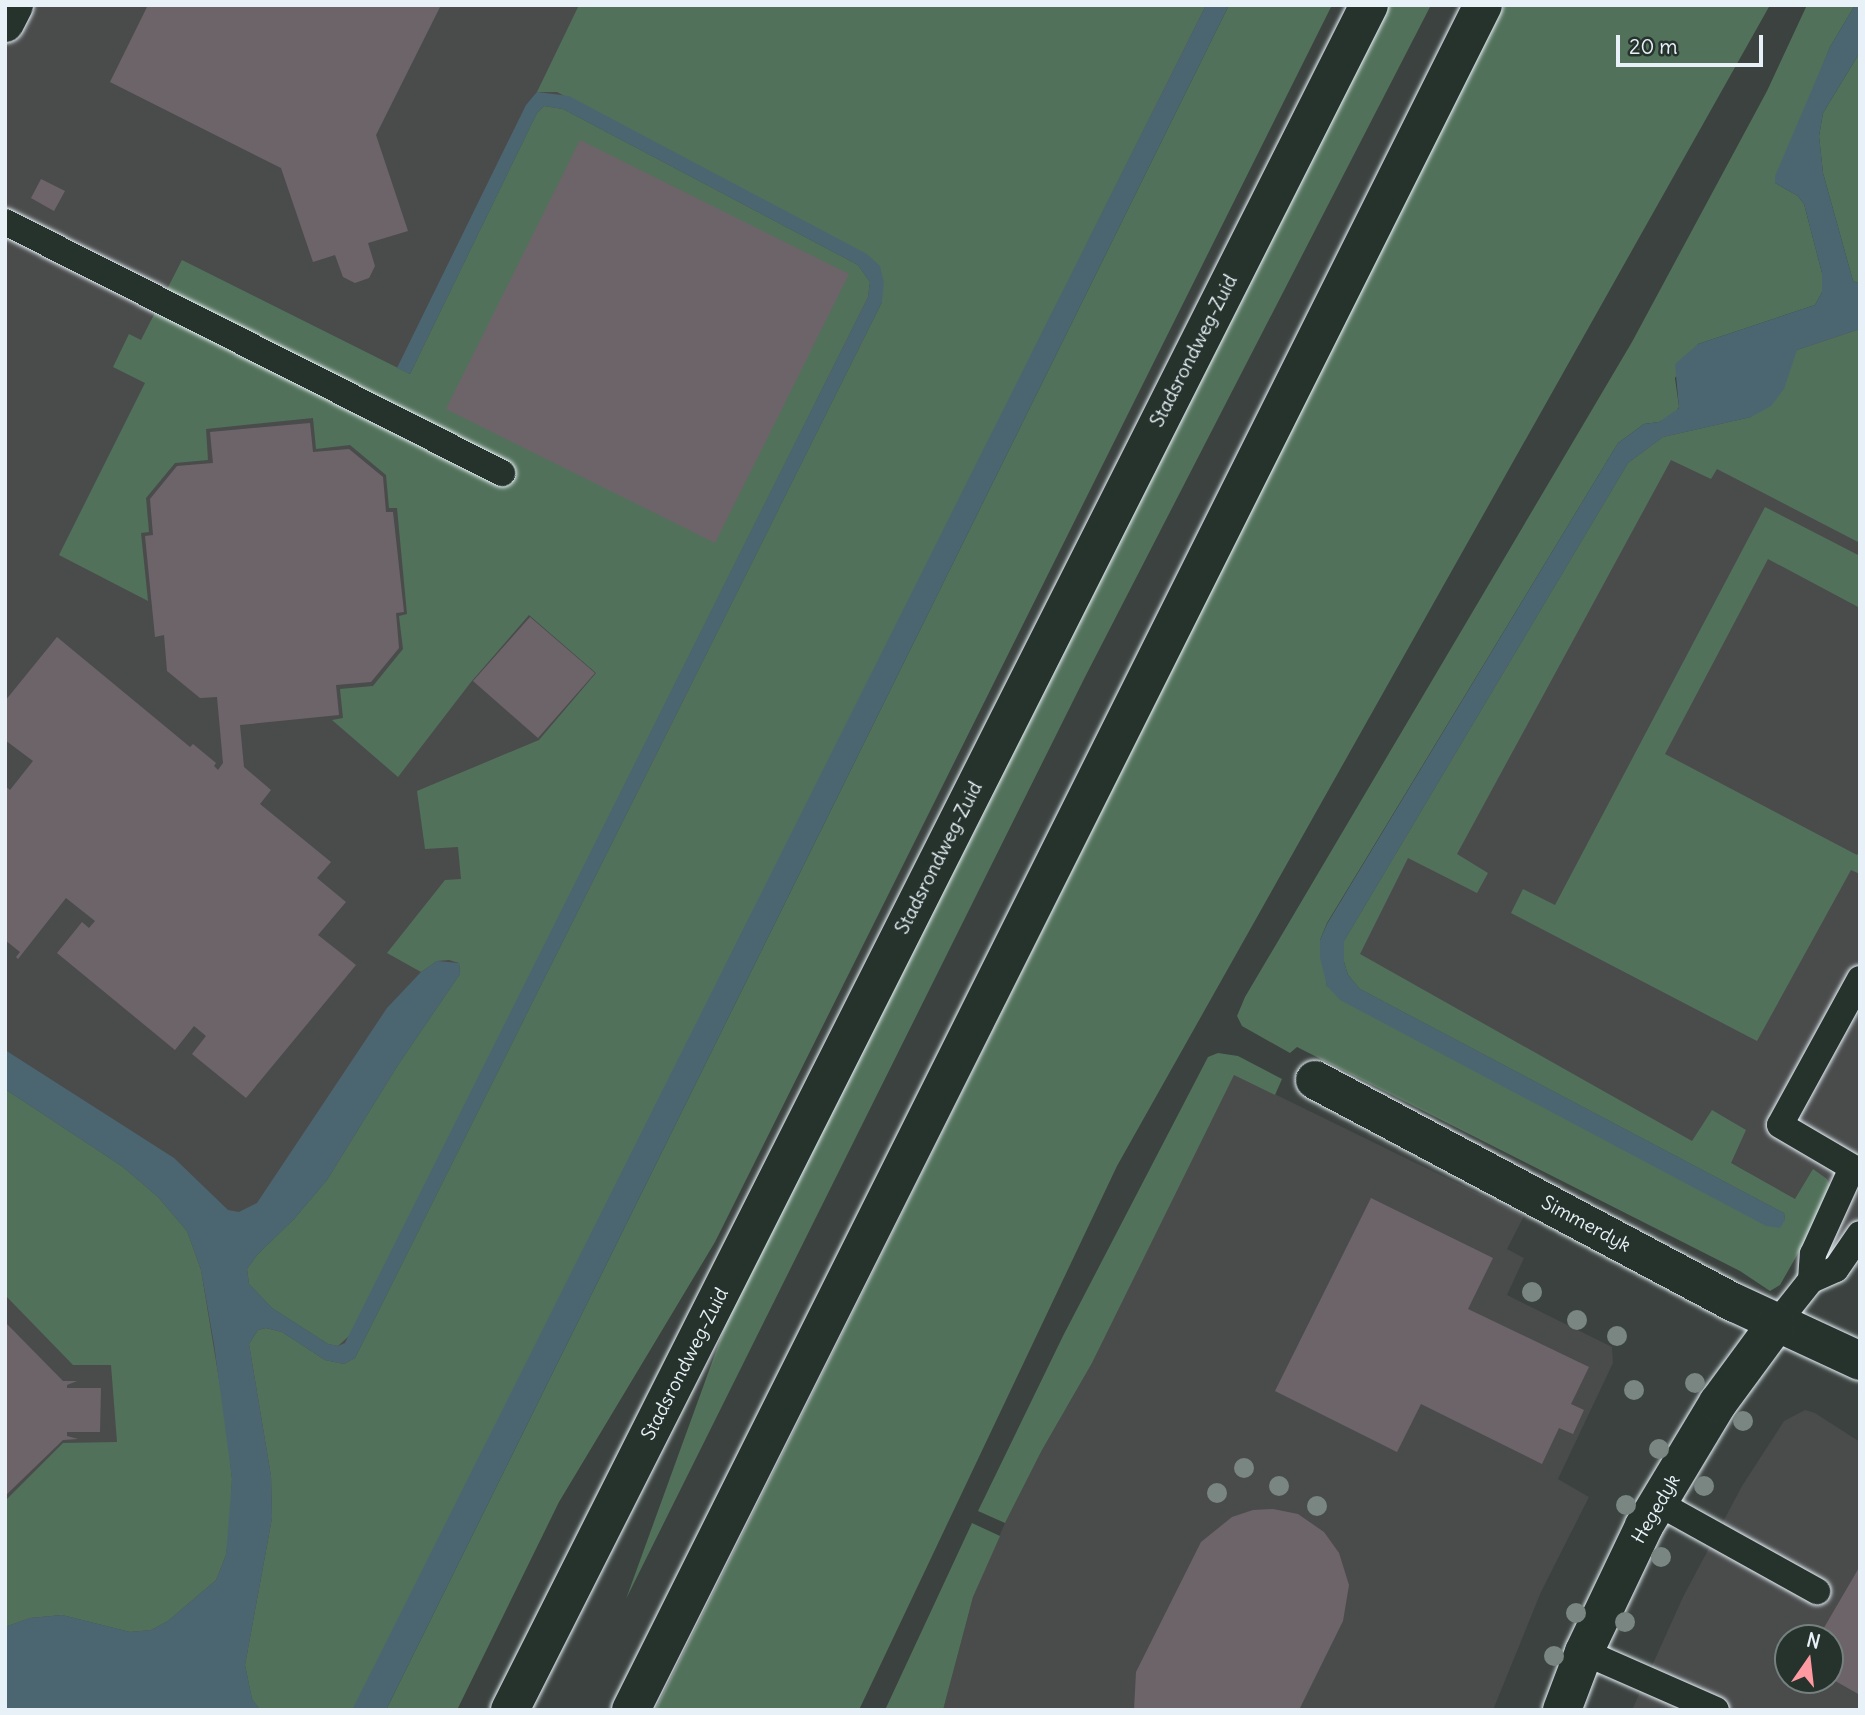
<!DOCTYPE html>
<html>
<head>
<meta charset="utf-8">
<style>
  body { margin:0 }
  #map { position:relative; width:1865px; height:1715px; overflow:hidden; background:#3b423f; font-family:Delius,sans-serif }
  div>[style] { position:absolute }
  .built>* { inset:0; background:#4a4c4c }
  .green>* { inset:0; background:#52715a }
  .water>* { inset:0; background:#4c6671 }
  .building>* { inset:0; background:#6d646a }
  .roads { filter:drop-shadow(0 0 2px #e8f1f8) drop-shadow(0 0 2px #e8f1f8) }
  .lane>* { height:26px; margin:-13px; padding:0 13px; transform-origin:13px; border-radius:13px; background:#26332d }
  .street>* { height:38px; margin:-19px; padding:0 19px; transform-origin:19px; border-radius:19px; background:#26332d }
  .secondary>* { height:38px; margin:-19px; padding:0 19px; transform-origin:19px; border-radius:19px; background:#26332d }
  .trees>* { width:20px; height:20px; margin:-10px; border-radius:50%; background:#798682 }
  span { translate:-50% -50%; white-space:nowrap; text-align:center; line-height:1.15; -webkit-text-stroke:6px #26332d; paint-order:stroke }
  .street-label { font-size:19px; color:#e8f1f8 }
  .frame { position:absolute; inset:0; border:7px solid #e8f1f8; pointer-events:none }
  .north { position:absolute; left:1774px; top:1624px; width:70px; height:70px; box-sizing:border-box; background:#26332d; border:2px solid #747f7e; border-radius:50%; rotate:14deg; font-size:19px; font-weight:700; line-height:28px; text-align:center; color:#e8f1f8 }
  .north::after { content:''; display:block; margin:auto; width:24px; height:32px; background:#ff9aa2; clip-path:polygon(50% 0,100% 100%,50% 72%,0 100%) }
  .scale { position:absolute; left:1616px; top:35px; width:147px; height:32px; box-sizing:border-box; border:4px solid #e8f1f8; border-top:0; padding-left:9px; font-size:21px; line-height:24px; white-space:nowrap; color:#e8f1f8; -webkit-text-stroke:5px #26332d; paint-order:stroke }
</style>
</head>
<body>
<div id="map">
  <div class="built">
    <div style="clip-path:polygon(5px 5px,1219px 5px,373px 1710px,5px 1710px)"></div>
    <div style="clip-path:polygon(1860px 311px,1860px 1270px,1773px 1219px,1358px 1000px,1338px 927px,1622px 456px)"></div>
    <div style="clip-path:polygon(1234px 1074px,1524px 1216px,1507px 1249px,1524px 1258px,1507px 1295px,1612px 1347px,1613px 1363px,1558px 1479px,1589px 1497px,1541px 1592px,1493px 1710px,943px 1710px,973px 1597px,1005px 1523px,1042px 1450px,1092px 1363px)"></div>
    <div style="clip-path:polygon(evenodd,1805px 1410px,1815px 1413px,1860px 1442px,1860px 1710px,1632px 1710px,1683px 1597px,1742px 1486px,1784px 1421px,1805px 1410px,1788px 1638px,1830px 1638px,1830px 1680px,1788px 1680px,1788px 1638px)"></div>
  </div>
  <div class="green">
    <div style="clip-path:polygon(579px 5px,1206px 5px,357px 1704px,352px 1710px,260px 1710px,252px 1699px,245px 1665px,272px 1518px,271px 1476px,249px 1344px,258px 1330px,266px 1328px,282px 1332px,325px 1360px,344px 1364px,355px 1358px,882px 302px,880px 267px,557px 92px,537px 92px)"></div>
    <div style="clip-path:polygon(1229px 5px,1332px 5px,715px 1242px,559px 1502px,457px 1710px,386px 1710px)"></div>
    <div style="clip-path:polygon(1379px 5px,1431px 5px,1085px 677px,626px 1599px,735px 1299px)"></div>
    <div style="clip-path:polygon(1505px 5px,1770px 5px,1117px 1166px,859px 1710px,655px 1710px,1184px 646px,1403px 198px)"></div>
    <div style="clip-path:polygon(1807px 5px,1855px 5px,1830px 47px,1775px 183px,1798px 196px,1804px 204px,1822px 273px,1822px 292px,1815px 305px,1698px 344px,1675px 378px,1679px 407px,1674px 414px,1659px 422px,1644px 424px,1618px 443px,1327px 923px,1320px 940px,1327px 986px,1785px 1220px,1784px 1213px,1360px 989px,1348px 975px,1344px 962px,1344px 941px,1628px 463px,1663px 437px,1751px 417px,1797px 350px,1860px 329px,1860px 543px,1717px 469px,1711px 479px,1671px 460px,1457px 854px,1488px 873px,1477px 893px,1408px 858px,1360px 954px,1692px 1141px,1712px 1110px,1746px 1130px,1731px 1163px,1795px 1199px,1813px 1169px,1827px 1179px,1833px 1192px,1780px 1285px,1770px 1291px,1740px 1271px,1297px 1047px,1290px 1053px,1242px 1026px,1237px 1016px,1245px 997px,1632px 342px,1767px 91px)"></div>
    <div style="clip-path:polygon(1860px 52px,1860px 284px,1853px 281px,1823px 173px,1819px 136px,1823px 113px)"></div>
    <div style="clip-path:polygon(544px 106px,563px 109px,858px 265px,870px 282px,868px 297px,350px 1335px,338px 1346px,328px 1344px,272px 1308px,249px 1284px,247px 1269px,257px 1255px,294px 1219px,327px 1180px,398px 1065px,460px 974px,459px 963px,449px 960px,437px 961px,421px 972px,387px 953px,445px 880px,461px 879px,458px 847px,425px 849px,417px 791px,539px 740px,596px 673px,529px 615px,471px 682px,398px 777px,332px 720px,343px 718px,340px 689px,373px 686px,403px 649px,399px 616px,407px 614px,397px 508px,389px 508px,386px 475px,350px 445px,316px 449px,313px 418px,206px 429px,208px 460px,175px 463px,146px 498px,149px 532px,141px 533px,148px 601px,59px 555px,145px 383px,113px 367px,129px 334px,141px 340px,182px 260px,410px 374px,537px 113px)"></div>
    <div style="clip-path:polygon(1765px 507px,1860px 556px,1860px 608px,1768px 559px,1665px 754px,1857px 855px,1860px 851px,1860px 874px,1851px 870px,1757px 1041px,1511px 913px,1523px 889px,1555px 905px)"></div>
    <div style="clip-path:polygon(1218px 1053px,1238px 1056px,1282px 1079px,1275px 1095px,1234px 1075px,1092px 1363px,1042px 1450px,1005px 1523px,978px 1511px,1063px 1336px,1208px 1057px)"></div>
    <div style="clip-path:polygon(5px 1089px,123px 1167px,158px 1197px,187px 1231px,201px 1270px,225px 1416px,232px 1479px,230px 1525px,226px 1555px,216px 1580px,168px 1621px,151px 1630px,130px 1632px,62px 1615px,30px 1618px,5px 1627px,5px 1501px,63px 1443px,117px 1442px,111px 1365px,73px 1365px,5px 1295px)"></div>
    <div style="clip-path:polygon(972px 1523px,1000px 1536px,973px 1597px,943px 1710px,885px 1710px)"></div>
  </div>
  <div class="water">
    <div style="clip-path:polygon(1206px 5px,1229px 5px,386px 1710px,352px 1710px)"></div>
    <div style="clip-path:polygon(1855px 5px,1860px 5px,1860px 52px,1823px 113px,1819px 136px,1823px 173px,1853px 281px,1860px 284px,1860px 329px,1797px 350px,1784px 389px,1771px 406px,1751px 417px,1663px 437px,1628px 463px,1344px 941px,1344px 962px,1348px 975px,1360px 989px,1784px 1213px,1785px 1220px,1780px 1228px,1766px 1226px,1340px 1000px,1327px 986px,1320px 958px,1320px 940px,1327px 924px,1618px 443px,1644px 424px,1659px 422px,1679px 408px,1675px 364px,1698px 344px,1815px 305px,1822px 292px,1822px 273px,1804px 204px,1798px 196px,1775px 183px,1775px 176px,1830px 47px)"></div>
    <div style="clip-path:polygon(537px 92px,569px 96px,867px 254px,880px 266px,884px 282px,882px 302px,355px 1358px,344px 1364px,325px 1360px,282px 1332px,266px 1328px,258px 1330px,249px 1344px,271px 1476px,272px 1518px,245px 1665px,252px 1699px,260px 1710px,5px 1710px,5px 1627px,30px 1618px,62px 1615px,130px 1632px,151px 1630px,168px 1621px,216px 1580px,226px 1555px,232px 1479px,214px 1344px,201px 1270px,187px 1231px,158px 1197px,123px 1167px,5px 1089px,5px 1050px,174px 1158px,228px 1210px,239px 1212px,257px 1203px,387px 1008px,421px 972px,437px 961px,459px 963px,460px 974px,398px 1065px,327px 1180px,294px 1219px,257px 1255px,247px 1269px,249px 1284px,272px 1308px,328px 1344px,338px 1346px,345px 1343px,868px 297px,870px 282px,858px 265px,563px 109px,544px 106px,537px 113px,410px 374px,397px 368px,526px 105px)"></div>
  </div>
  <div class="building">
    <div style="clip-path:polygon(148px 5px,441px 5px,376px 135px,408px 231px,368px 243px,375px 266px,369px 278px,355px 283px,343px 277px,335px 255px,313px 262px,281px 168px,110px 82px)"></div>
    <div style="clip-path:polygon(580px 140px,849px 274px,715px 543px,446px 409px)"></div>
    <div style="clip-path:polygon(41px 179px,65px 191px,54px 211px,31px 198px)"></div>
    <div style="clip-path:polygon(310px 423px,313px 452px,349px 449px,383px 477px,386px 512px,393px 512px,404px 612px,396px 613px,399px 648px,371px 682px,336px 685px,339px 715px,240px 725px,244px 767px,271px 790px,260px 804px,331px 862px,317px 878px,346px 902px,318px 935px,356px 965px,246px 1098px,192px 1054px,206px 1036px,194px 1026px,175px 1050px,57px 953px,82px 922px,89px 928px,95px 921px,66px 898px,18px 959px,16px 957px,20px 952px,5px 940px,5px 786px,10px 790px,33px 761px,5px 740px,5px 701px,57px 637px,190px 747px,193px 744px,216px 763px,214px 766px,218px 770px,223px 763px,217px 697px,200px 698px,167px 671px,164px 635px,155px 637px,145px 536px,153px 535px,150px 499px,177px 466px,213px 463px,210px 432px)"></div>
    <div style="clip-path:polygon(530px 617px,595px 673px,538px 738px,473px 681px)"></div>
    <div style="clip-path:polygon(1371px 1198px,1493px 1258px,1468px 1309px,1589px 1367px,1571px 1404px,1584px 1410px,1573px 1434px,1559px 1428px,1542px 1464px,1421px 1404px,1397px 1452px,1275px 1391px)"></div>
    <div style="clip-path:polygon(5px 1322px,63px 1381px,77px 1381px,67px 1385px,67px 1388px,101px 1388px,100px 1432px,67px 1432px,67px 1436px,78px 1439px,63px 1440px,5px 1496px)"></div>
    <div style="clip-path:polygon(1273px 1509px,1298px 1514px,1324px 1532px,1339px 1553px,1349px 1585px,1343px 1621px,1299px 1710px,1134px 1710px,1136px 1672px,1201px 1542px,1232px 1517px,1253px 1510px)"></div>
    <div style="clip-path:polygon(1860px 1566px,1860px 1695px,1830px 1678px,1830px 1638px,1818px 1638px)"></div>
  </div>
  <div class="roads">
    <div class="lane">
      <div style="left:5px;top:222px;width:557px;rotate:26.8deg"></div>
      <div style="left:1860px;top:979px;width:166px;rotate:118.7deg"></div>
      <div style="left:1780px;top:1125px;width:93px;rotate:30.4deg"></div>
      <div style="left:1811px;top:1280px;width:26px;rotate:-86deg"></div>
      <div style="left:1813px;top:1254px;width:94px;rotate:-65.6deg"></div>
      <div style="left:1776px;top:1324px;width:56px;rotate:-51.5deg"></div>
      <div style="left:1811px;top:1280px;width:27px;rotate:-24deg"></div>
      <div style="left:1836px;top:1269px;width:42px;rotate:-55.6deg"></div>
      <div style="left:1658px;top:1503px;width:182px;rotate:29deg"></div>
      <div style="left:1584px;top:1652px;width:144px;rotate:23.7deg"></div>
    </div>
    <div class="street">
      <div style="left:5px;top:23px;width:20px;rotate:-63deg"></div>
      <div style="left:1315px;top:1080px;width:476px;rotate:28deg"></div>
      <div style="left:1735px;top:1303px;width:138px;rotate:24.9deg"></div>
      <div style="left:1562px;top:1710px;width:62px;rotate:-69.2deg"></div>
      <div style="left:1584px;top:1652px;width:140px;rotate:-64.5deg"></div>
      <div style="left:1644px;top:1526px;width:144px;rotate:-59deg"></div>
      <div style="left:1718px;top:1403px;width:98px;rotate:-53.7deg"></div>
    </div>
    <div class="secondary">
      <div style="left:510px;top:1710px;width:1909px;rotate:-63.26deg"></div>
      <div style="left:631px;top:1710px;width:1906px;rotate:-63.45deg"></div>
    </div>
  </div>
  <div class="trees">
    <div style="left:1532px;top:1292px"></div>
    <div style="left:1577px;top:1320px"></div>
    <div style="left:1617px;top:1336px"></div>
    <div style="left:1695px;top:1383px"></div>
    <div style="left:1634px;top:1390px"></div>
    <div style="left:1743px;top:1421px"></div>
    <div style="left:1659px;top:1449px"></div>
    <div style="left:1244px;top:1468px"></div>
    <div style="left:1279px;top:1486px"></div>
    <div style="left:1704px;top:1486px"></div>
    <div style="left:1217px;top:1493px"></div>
    <div style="left:1626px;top:1505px"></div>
    <div style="left:1317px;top:1506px"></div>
    <div style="left:1661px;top:1557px"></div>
    <div style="left:1576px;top:1613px"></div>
    <div style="left:1625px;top:1622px"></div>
    <div style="left:1554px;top:1656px"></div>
  </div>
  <div class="street-label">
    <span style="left:1194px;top:351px;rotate:-63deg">Stadsrondweg-Zuid</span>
    <span style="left:939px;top:858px;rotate:-63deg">Stadsrondweg-Zuid</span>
    <span style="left:1586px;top:1224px;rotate:28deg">Simmerdyk</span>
    <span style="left:685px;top:1364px;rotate:-63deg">Stadsrondweg-Zuid</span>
    <span style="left:1656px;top:1509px;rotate:-60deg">Hegedyk</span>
  </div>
  <div class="frame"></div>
  <div class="north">N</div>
  <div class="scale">20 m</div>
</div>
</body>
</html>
